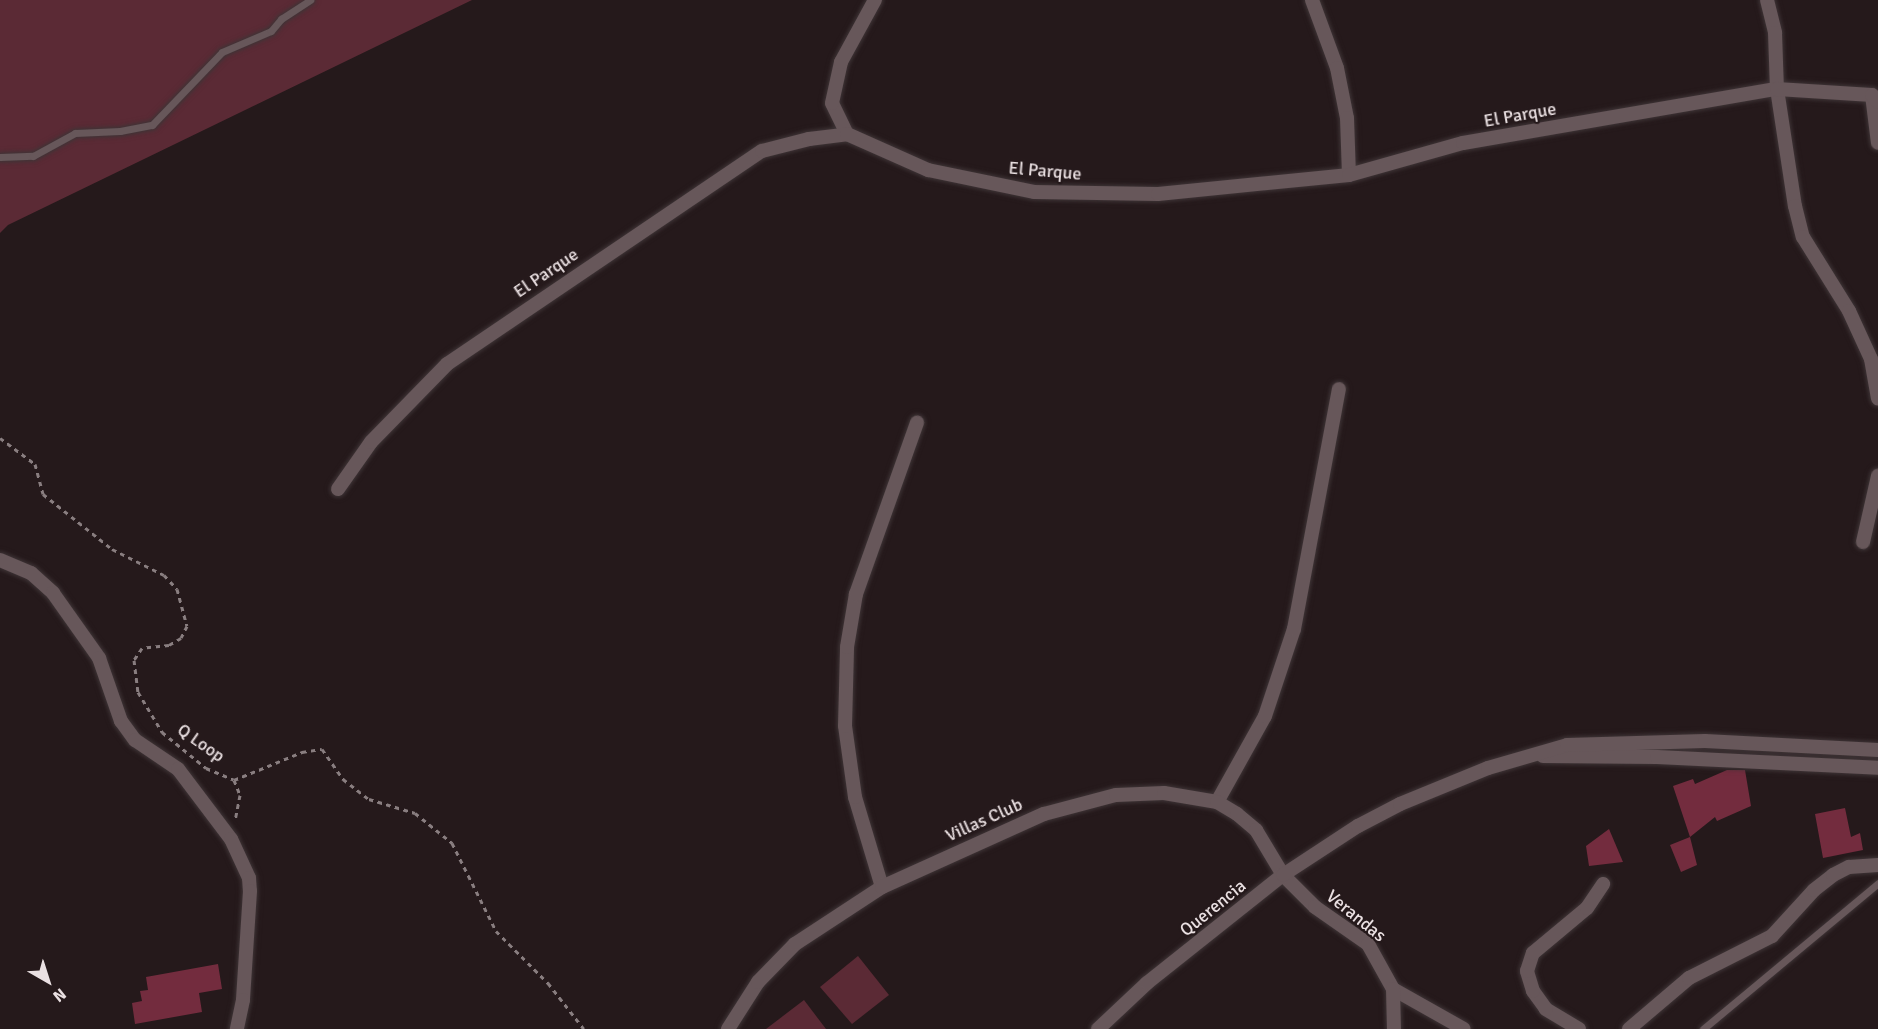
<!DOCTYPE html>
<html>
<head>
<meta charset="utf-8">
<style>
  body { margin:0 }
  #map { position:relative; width:1878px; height:1029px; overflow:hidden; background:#25191b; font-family:Signika,sans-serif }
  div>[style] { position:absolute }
  .green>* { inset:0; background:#5b2a35 }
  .building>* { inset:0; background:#732c3e }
  .path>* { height:3px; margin-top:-1.5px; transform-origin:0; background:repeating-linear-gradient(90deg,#897e80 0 4.5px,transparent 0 9px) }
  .roads { filter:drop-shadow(0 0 2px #3e3436) drop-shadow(0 0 2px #3e3436) }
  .service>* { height:7px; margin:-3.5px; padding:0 3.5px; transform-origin:3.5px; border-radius:3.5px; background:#67575a }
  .minor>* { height:14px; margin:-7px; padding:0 7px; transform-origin:7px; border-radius:7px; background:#67575a }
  span { translate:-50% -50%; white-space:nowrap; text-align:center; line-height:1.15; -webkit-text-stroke:4.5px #25191b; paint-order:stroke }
  .street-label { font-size:18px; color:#eae0e2 }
  .north { position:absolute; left:18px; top:951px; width:60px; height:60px; -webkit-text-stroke:4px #25191b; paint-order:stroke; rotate:141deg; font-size:16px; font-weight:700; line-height:24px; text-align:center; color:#eae0e2 }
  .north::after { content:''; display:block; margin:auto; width:21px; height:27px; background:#eae0e2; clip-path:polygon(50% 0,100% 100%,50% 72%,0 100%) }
</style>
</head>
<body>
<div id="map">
  <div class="green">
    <div style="clip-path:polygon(0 0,472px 0,8px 225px,0 233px)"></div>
    <div style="clip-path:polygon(858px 956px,889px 995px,852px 1024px,820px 987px)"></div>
    <div style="clip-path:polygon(804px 1000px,826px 1029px,766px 1029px)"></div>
  </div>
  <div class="building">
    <div style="clip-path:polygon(1727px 770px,1745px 770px,1751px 806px,1717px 821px,1715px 817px,1690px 837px,1673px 786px,1693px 779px,1695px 784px)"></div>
    <div style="clip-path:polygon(1845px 808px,1851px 837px,1860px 833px,1863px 850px,1823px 858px,1815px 814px)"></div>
    <div style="clip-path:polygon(1609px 829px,1623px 862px,1589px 866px,1586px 846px)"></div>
    <div style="clip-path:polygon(1690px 837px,1697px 865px,1681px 872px,1670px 845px)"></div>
    <div style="clip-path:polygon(218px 964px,222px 989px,199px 993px,202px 1012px,135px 1024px,132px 1003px,142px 1001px,140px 991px,148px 990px,146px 977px)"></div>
  </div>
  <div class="path">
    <div style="left:0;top:438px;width:44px;rotate:36.6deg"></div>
    <div style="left:35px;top:464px;width:31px;rotate:75deg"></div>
    <div style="left:43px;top:494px;width:88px;rotate:38.6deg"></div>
    <div style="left:112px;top:549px;width:58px;rotate:26.6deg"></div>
    <div style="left:164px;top:575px;width:19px;rotate:47deg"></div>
    <div style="left:177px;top:589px;width:38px;rotate:75deg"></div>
    <div style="left:187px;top:626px;width:13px;rotate:117deg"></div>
    <div style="left:181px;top:638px;width:14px;rotate:150deg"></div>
    <div style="left:169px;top:645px;width:27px;rotate:174deg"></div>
    <div style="left:142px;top:648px;width:14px;rotate:124deg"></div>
    <div style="left:134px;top:660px;width:32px;rotate:83deg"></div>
    <div style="left:138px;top:692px;width:47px;rotate:59deg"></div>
    <div style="left:162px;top:732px;width:57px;rotate:39.3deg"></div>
    <div style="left:206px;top:768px;width:30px;rotate:23deg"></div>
    <div style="left:234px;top:780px;width:74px;rotate:-22.4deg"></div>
    <div style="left:302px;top:752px;width:20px;rotate:-9deg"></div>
    <div style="left:322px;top:749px;width:37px;rotate:55deg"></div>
    <div style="left:343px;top:779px;width:33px;rotate:38deg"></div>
    <div style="left:369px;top:799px;width:48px;rotate:16.9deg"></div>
    <div style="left:415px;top:813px;width:48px;rotate:39deg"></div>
    <div style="left:452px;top:843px;width:98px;rotate:63.4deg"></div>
    <div style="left:496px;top:931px;width:74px;rotate:45deg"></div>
    <div style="left:548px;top:983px;width:58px;rotate:52deg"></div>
    <div style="left:234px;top:780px;width:16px;rotate:68deg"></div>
    <div style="left:240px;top:795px;width:26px;rotate:101deg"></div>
  </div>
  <div class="roads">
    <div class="service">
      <div style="left:0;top:157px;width:33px;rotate:-2deg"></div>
      <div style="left:33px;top:156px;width:48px;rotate:-28.7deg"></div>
      <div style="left:75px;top:133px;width:45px;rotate:-2.5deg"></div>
      <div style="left:120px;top:131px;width:33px;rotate:-11deg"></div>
      <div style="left:152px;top:125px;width:101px;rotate:-46.2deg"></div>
      <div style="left:222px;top:52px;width:53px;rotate:-23.2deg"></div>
      <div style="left:271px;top:31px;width:16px;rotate:-50deg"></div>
      <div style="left:281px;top:19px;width:35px;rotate:-33deg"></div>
      <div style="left:1703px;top:1029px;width:228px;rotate:-39.8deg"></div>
    </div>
    <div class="minor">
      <div style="left:1312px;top:0;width:72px;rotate:69.8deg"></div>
      <div style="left:1337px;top:68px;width:51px;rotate:78.7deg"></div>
      <div style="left:1347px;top:118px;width:57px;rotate:88deg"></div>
      <div style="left:1767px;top:0;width:34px;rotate:76deg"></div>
      <div style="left:1775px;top:33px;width:56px;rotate:88deg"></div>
      <div style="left:1777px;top:89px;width:118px;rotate:81.3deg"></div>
      <div style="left:1795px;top:206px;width:32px;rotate:76deg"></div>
      <div style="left:1803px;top:237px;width:87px;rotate:58.1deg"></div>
      <div style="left:1849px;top:311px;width:53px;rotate:65.4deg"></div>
      <div style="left:1871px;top:359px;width:40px;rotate:80deg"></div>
      <div style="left:1872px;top:95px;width:48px;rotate:82.9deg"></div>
      <div style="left:847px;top:134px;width:34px;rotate:-116deg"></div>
      <div style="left:832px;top:103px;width:42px;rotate:-77.6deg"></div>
      <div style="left:841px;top:62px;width:71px;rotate:-61.3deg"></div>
      <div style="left:338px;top:489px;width:57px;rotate:-54.9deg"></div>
      <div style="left:371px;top:442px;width:109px;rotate:-45.7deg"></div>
      <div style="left:447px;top:364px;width:380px;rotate:-34.1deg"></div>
      <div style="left:762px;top:151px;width:49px;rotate:-14.3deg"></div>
      <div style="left:809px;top:139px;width:38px;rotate:-7deg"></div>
      <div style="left:847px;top:134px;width:89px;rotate:24deg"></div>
      <div style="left:928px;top:170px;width:108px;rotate:11.7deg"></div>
      <div style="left:1034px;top:192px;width:124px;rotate:0.9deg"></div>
      <div style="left:1158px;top:194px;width:192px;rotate:-5.7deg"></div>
      <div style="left:1349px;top:175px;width:118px;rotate:-15.7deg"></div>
      <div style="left:1463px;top:143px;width:319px;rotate:-9.8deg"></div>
      <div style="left:1777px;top:89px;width:95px;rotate:3.6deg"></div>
      <div style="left:1872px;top:95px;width:9px;rotate:49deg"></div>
      <div style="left:1863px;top:542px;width:68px;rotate:-77.2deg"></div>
      <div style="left:0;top:560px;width:34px;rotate:23deg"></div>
      <div style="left:31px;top:573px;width:30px;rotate:42deg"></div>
      <div style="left:53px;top:593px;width:80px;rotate:54.7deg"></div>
      <div style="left:99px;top:658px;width:67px;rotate:70.8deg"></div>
      <div style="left:121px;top:721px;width:24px;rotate:54deg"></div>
      <div style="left:135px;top:740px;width:52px;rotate:34deg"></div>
      <div style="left:178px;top:769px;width:88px;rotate:52.9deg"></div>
      <div style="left:231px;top:839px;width:43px;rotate:65.2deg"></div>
      <div style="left:249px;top:878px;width:13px;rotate:86deg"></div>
      <div style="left:250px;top:891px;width:109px;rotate:93.7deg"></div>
      <div style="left:243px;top:1000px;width:30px;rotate:102deg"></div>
      <div style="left:1543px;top:756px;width:114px;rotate:0.5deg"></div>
      <div style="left:1657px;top:757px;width:221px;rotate:2.8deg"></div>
      <div style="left:1217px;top:802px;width:98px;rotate:-60.8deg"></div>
      <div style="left:1265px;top:716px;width:92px;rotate:-71.6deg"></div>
      <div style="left:1294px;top:629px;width:244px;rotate:-79.4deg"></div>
      <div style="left:882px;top:887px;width:94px;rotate:-106.7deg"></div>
      <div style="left:855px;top:797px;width:72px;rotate:-98deg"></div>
      <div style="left:845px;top:726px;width:79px;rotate:-88.5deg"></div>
      <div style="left:847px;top:647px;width:54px;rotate:-80.4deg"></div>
      <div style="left:856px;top:594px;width:182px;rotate:-70.4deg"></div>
      <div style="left:1393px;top:989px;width:81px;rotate:29.4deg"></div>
      <div style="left:728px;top:1029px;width:56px;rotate:-57.4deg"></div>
      <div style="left:758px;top:982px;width:53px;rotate:-45.8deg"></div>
      <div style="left:795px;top:944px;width:104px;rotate:-33.2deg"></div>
      <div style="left:882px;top:887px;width:178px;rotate:-24.3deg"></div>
      <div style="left:1044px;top:814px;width:74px;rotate:-14.8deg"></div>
      <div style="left:1116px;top:795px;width:48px;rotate:-2.4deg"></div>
      <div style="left:1164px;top:793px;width:54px;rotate:9.6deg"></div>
      <div style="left:1217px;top:802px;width:23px;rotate:31deg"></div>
      <div style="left:1237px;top:814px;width:25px;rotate:40deg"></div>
      <div style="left:1256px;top:830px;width:52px;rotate:59deg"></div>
      <div style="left:1283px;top:875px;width:45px;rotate:45deg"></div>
      <div style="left:1315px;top:907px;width:65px;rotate:34.9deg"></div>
      <div style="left:1368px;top:944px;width:51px;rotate:60.9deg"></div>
      <div style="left:1393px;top:989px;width:40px;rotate:88.6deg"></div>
      <div style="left:1098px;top:1029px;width:67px;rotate:-43.2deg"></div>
      <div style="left:1147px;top:983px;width:174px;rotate:-38.5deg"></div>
      <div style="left:1283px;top:875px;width:90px;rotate:-33.2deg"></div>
      <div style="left:1358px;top:826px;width:47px;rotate:-27.6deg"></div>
      <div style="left:1400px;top:804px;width:95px;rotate:-22.2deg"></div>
      <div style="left:1488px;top:768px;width:82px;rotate:-16.2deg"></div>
      <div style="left:1567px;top:745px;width:138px;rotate:-1.7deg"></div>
      <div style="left:1705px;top:741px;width:173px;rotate:3deg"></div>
      <div style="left:1579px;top:1029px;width:39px;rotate:-149deg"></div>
      <div style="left:1546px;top:1009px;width:22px;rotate:-126deg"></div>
      <div style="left:1533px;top:991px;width:21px;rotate:-107deg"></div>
      <div style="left:1527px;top:971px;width:19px;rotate:-72deg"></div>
      <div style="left:1533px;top:953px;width:70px;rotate:-39.8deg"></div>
      <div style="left:1587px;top:908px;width:29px;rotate:-56deg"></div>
      <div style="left:1629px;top:1029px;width:79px;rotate:-40.4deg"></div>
      <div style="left:1689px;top:978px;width:93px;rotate:-26.8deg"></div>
      <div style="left:1772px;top:936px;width:62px;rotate:-47.6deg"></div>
      <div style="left:1814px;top:890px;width:24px;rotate:-38deg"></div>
      <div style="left:1833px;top:875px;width:18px;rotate:-27deg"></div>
      <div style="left:1849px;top:867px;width:29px;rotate:-4deg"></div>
    </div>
  </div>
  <div class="street-label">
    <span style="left:1520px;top:115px;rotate:-10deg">El Parque</span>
    <span style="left:1045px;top:171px;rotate:5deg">El Parque</span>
    <span style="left:546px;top:273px;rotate:-34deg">El Parque</span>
    <span style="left:201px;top:743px;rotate:35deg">Q Loop</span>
    <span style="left:984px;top:820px;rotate:-24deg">Villas Club</span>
    <span style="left:1213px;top:908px;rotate:-39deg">Querencia</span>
    <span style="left:1356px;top:916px;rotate:39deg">Verandas</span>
  </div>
  <div class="north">N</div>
</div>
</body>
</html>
